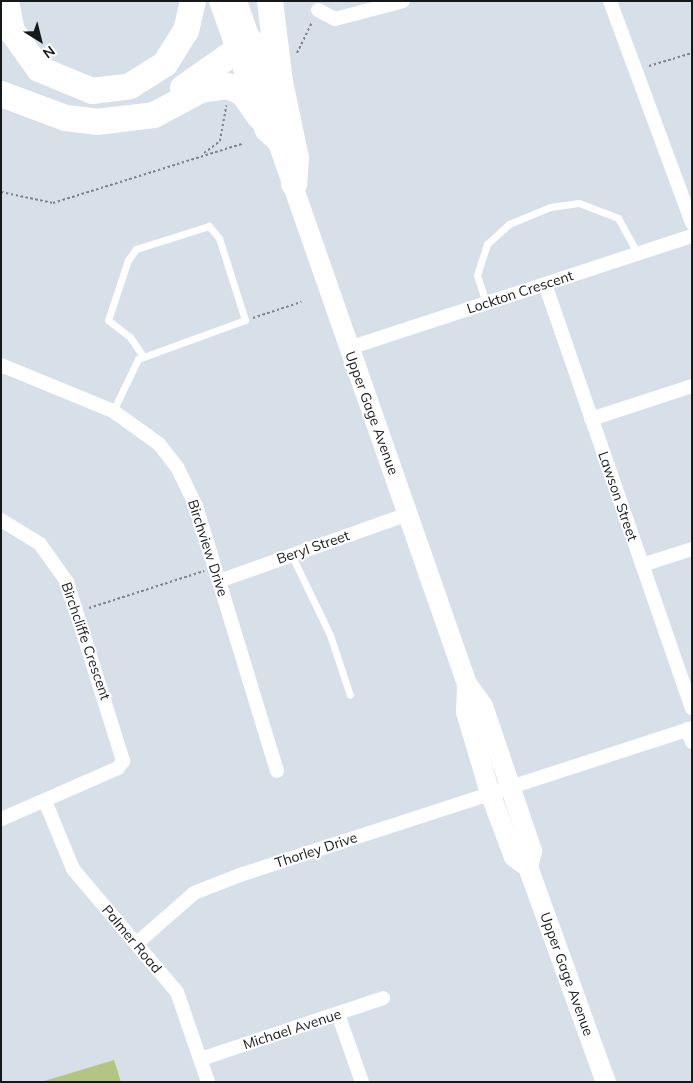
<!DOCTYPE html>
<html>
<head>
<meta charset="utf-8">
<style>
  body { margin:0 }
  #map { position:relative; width:693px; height:1083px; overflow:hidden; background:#d7dfe8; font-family:Mulish,sans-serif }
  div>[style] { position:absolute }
  .green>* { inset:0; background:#b4c583 }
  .path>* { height:2px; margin-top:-1px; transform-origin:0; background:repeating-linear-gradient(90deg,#7e848a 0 2.5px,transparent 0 5px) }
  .lane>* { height:7px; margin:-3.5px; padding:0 3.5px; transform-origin:3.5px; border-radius:3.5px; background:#fff }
  .street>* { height:14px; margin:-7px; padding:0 7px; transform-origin:7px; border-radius:7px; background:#fff }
  .secondary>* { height:20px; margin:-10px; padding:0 10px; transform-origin:10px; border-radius:10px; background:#fff }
  .highway>* { height:26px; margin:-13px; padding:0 13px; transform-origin:13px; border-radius:13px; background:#fff }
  span { translate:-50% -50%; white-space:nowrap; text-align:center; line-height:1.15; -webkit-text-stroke:4px #fff; paint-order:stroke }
  .street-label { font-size:14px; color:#16191c }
  .frame { position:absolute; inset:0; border:2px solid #16191c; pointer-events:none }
  .north { position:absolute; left:15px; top:15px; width:50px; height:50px; -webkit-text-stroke:4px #fff; paint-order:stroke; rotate:144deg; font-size:14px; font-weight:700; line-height:20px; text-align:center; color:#16191c }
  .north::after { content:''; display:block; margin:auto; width:18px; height:22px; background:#16191c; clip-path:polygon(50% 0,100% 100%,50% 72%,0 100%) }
</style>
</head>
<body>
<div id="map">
  <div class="green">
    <div style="clip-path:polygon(114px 1060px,121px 1082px,41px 1082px)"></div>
  </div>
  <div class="path">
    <div style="left:297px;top:53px;width:34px;rotate:-64deg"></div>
    <div style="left:649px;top:66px;width:45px;rotate:-16.8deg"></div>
    <div style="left:204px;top:153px;width:20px;rotate:-37deg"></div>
    <div style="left:220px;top:141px;width:36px;rotate:-80deg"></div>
    <div style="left:1px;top:192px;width:53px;rotate:11.9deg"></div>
    <div style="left:53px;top:203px;width:200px;rotate:-17.4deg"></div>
    <div style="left:253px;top:318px;width:51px;rotate:-18.4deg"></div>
    <div style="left:89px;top:608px;width:121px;rotate:-17.8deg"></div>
  </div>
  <div class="lane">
    <div style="left:486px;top:303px;width:29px;rotate:-108deg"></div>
    <div style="left:477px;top:275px;width:33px;rotate:-72deg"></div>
    <div style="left:487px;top:244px;width:30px;rotate:-42deg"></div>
    <div style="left:509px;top:224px;width:44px;rotate:-22.5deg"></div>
    <div style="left:550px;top:207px;width:29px;rotate:-8deg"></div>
    <div style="left:579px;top:203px;width:42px;rotate:21deg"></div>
    <div style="left:618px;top:218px;width:39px;rotate:61deg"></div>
    <div style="left:113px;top:411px;width:58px;rotate:-64.3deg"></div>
    <div style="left:138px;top:359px;width:114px;rotate:-20deg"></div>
    <div style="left:245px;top:320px;width:86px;rotate:-107.6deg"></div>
    <div style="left:219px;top:238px;width:16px;rotate:-130deg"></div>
    <div style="left:209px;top:226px;width:77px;rotate:162.5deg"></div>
    <div style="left:136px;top:249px;width:14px;rotate:126deg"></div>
    <div style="left:128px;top:260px;width:63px;rotate:108.4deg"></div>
    <div style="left:108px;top:320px;width:28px;rotate:38deg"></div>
    <div style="left:130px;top:337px;width:23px;rotate:56deg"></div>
    <div style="left:291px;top:554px;width:90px;rotate:64.3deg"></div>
    <div style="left:330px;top:635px;width:63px;rotate:71.6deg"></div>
  </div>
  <div class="street">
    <div style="left:610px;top:1px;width:237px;rotate:69.7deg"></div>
    <div style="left:318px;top:10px;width:19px;rotate:28deg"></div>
    <div style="left:335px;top:19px;width:70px;rotate:-14.8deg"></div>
    <div style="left:545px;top:284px;width:449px;rotate:70.9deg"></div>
    <div style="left:349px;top:348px;width:361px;rotate:-18.1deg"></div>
    <div style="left:1px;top:365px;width:121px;rotate:22.3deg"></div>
    <div style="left:113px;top:411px;width:57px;rotate:35.7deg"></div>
    <div style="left:159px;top:444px;width:29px;rotate:52deg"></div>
    <div style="left:177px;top:467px;width:43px;rotate:64deg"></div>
    <div style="left:196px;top:506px;width:277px;rotate:73deg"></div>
    <div style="left:591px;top:419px;width:106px;rotate:-18.1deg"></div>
    <div style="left:1px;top:520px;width:46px;rotate:31.6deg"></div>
    <div style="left:40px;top:544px;width:47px;rotate:54.6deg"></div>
    <div style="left:67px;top:582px;width:188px;rotate:72.6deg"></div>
    <div style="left:123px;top:761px;width:9px;rotate:126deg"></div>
    <div style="left:118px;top:768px;width:128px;rotate:156.4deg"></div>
    <div style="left:642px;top:565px;width:52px;rotate:-17.7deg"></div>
    <div style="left:219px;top:581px;width:201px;rotate:-19.5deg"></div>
    <div style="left:687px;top:729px;width:14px;rotate:69deg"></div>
    <div style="left:45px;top:801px;width:74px;rotate:67.6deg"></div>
    <div style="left:73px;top:869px;width:161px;rotate:49.8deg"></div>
    <div style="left:177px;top:992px;width:95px;rotate:71deg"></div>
    <div style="left:136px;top:944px;width:77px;rotate:-41.3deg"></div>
    <div style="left:194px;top:893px;width:49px;rotate:-21.4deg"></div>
    <div style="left:240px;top:875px;width:475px;rotate:-18deg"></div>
    <div style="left:338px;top:1014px;width:72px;rotate:70.6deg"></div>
    <div style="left:201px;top:1059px;width:192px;rotate:-18.5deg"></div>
  </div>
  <div class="secondary">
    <div style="left:219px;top:1px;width:138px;rotate:70.5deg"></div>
    <div style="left:265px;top:131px;width:18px;rotate:43deg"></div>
    <div style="left:237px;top:1px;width:131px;rotate:70.9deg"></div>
    <div style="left:280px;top:125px;width:18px;rotate:96deg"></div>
    <div style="left:278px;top:143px;width:573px;rotate:70.74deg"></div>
    <div style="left:467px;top:684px;width:27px;rotate:54deg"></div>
    <div style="left:483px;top:706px;width:153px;rotate:71.3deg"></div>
    <div style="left:532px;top:851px;width:16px;rotate:104deg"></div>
    <div style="left:528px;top:867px;width:229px;rotate:70.1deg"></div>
    <div style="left:467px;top:684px;width:28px;rotate:92deg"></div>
    <div style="left:466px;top:712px;width:84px;rotate:73.5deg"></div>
    <div style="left:490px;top:793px;width:68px;rotate:69.4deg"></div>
    <div style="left:514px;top:857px;width:17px;rotate:36deg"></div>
  </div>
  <div class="highway">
    <div style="left:6px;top:1px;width:31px;rotate:79deg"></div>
    <div style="left:12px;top:31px;width:47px;rotate:54.6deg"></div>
    <div style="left:39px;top:69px;width:57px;rotate:22.5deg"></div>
    <div style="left:92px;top:91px;width:38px;rotate:-7deg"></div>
    <div style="left:130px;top:86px;width:41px;rotate:-32.2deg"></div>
    <div style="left:165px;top:64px;width:39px;rotate:-58deg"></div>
    <div style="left:186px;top:31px;width:31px;rotate:-77deg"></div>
    <div style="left:270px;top:1px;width:82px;rotate:83deg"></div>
    <div style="left:280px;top:82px;width:78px;rotate:78.1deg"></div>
    <div style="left:296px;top:158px;width:26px;rotate:94deg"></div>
    <div style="left:183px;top:88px;width:82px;rotate:-35deg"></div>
    <div style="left:1px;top:94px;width:69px;rotate:20.3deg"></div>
    <div style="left:66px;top:118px;width:31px;rotate:7deg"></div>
    <div style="left:97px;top:122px;width:57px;rotate:-7deg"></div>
    <div style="left:154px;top:115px;width:53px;rotate:-28deg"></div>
    <div style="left:201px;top:90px;width:27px;rotate:-8deg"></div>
    <div style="left:228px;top:86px;width:17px;rotate:25deg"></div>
    <div style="left:243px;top:93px;width:29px;rotate:55deg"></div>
  </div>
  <div class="street-label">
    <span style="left:520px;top:292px;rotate:-18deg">Lockton Crescent</span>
    <span style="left:372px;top:413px;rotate:70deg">Upper Gage Avenue</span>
    <span style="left:618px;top:496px;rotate:71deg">Lawson Street</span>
    <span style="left:313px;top:547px;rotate:-19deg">Beryl Street</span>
    <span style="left:208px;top:548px;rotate:72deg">Birchview Drive</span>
    <span style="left:86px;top:641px;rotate:71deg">Birchcliffe Crescent</span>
    <span style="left:316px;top:850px;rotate:-18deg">Thorley Drive</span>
    <span style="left:132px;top:939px;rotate:50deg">Palmer Road</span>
    <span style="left:567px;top:974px;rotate:70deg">Upper Gage Avenue</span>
    <span style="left:292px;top:1029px;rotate:-18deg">Michael Avenue</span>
  </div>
  <div class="frame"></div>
  <div class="north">N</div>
</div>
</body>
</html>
